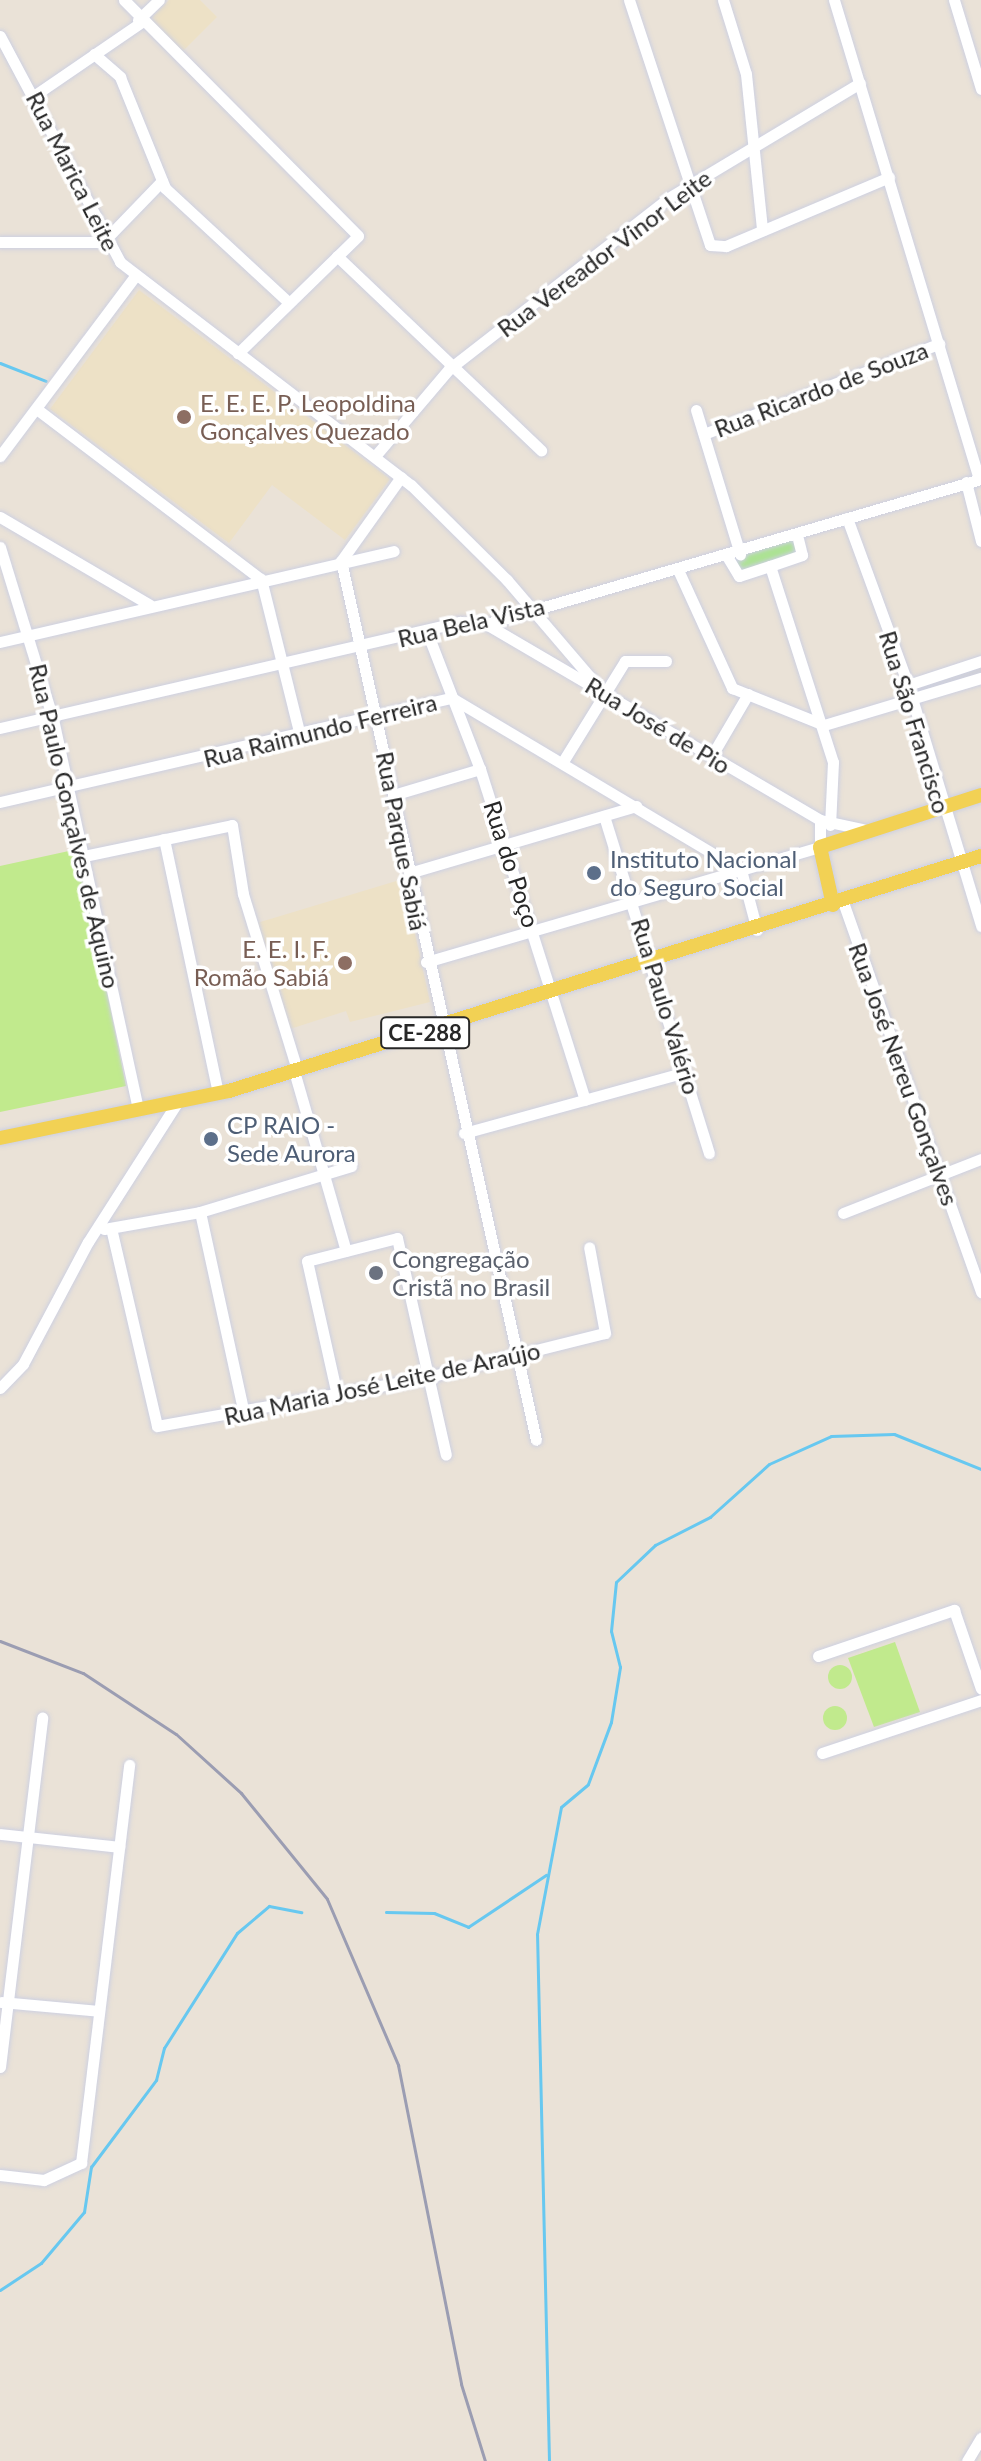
<!DOCTYPE html>
<html>
<head>
<meta charset="utf-8">
<style>
  body { margin:0 }
  #map { position:relative; width:981px; height:2461px; overflow:hidden; background:#eae2d7; font-family:Lato,sans-serif }
  div>[style] { position:absolute }
  .education>* { inset:0; background:#ede1c6 }
  .green>* { inset:0; background:#ace392 }
  .pitch>* { inset:0; background:#c1ea8d }
  .round { border-radius:50% }
  .plaza>* { inset:0; background:#d6d2ca }
  .stream>* { height:3px; margin:-1.5px; padding:0 1.5px; transform-origin:1.5px; border-radius:1.5px; background:#67c8f0 }
  .roads { filter:drop-shadow(0 0 2px #cdd0e1) drop-shadow(0 0 2px #cdd0e1) }
  .minor>* { height:11px; margin:-5.5px; padding:0 5.5px; transform-origin:5.5px; border-radius:5.5px; background:#fff }
  .major>* { height:14px; margin:-7px; padding:0 7px; transform-origin:7px; border-radius:7px; background:#f2d154 }
  .rail>* { height:3px; margin:-1.5px; padding:0 1.5px; transform-origin:1.5px; border-radius:1.5px; background:#9b9db2 }
  .dots>* { width:22px; height:22px; translate:-50% -50%; box-sizing:border-box; border:4px solid #fff; border-radius:50% }
  span { translate:-50% -50%; white-space:nowrap; text-align:center; line-height:1.15; -webkit-text-stroke:7px #fff; paint-order:stroke }
  .shield-label span { padding:2px 6px; background:#fff; border:2px solid; border-radius:6px; -webkit-text-stroke-width:0 }
  .shield-label { font-size:22px; color:#272727; font-weight:700 }
  .street-label { font-size:24px; color:#272727 }
  .education-label { font-size:24px; color:#785e54 }
  .left { translate:0 -50%; text-align:left }
  .right { translate:-100% -50%; text-align:right }
  .service-label { font-size:24px; color:#4e5e75 }
  .worship-label { font-size:24px; color:#5b616d }
</style>
</head>
<body>
<div id="map">
  <div class="education">
    <div style="clip-path:polygon(169px 0,200px 0,217px 17px,182px 52px,149px 20px)"></div>
    <div style="clip-path:polygon(139px 290px,390px 479px,345px 540px,272px 485px,229px 543px,50px 409px)"></div>
    <div style="clip-path:polygon(403px 879px,430px 1002px,350px 1022px,346px 1011px,290px 1029px,257px 923px)"></div>
  </div>
  <div class="green">
    <div style="clip-path:polygon(794px 538px,799px 552px,740px 572px,733px 559px)"></div>
  </div>
  <div class="pitch">
    <div style="clip-path:polygon(78px 849px,126px 1086px,0 1112px,0 866px)"></div>
    <div style="clip-path:polygon(895px 1642px,920px 1712px,874px 1727px,848px 1658px)"></div>
    <div class="round" style="left:828px;top:1665px;width:24px;height:24px"></div>
    <div class="round" style="left:823px;top:1706px;width:24px;height:24px"></div>
  </div>
  <div class="plaza">
    <div style="clip-path:polygon(981px 667px,981px 675px,917px 699px,913px 687px)"></div>
  </div>
  <div class="stream">
    <div style="left:0;top:363px;width:49px;rotate:21.4deg"></div>
    <div style="left:386px;top:1912px;width:48px;rotate:1.2deg"></div>
    <div style="left:434px;top:1913px;width:37px;rotate:22deg"></div>
    <div style="left:468px;top:1927px;width:94px;rotate:-33.7deg"></div>
    <div style="left:0;top:2290px;width:49px;rotate:-33.4deg"></div>
    <div style="left:41px;top:2263px;width:67px;rotate:-49.9deg"></div>
    <div style="left:84px;top:2212px;width:46px;rotate:-81.2deg"></div>
    <div style="left:91px;top:2167px;width:109px;rotate:-53.2deg"></div>
    <div style="left:156px;top:2080px;width:33px;rotate:-76deg"></div>
    <div style="left:164px;top:2048px;width:136px;rotate:-57.6deg"></div>
    <div style="left:237px;top:1933px;width:42px;rotate:-40.2deg"></div>
    <div style="left:269px;top:1906px;width:33px;rotate:11deg"></div>
    <div style="left:549px;top:2461px;width:527px;rotate:-91.3deg"></div>
    <div style="left:537px;top:1934px;width:129px;rotate:-79.3deg"></div>
    <div style="left:561px;top:1807px;width:35px;rotate:-40deg"></div>
    <div style="left:588px;top:1784px;width:66px;rotate:-69.6deg"></div>
    <div style="left:611px;top:1722px;width:56px;rotate:-80.7deg"></div>
    <div style="left:620px;top:1667px;width:37px;rotate:-104deg"></div>
    <div style="left:611px;top:1631px;width:49px;rotate:-84.2deg"></div>
    <div style="left:616px;top:1582px;width:54px;rotate:-43.5deg"></div>
    <div style="left:655px;top:1545px;width:62px;rotate:-27deg"></div>
    <div style="left:710px;top:1517px;width:79px;rotate:-41.9deg"></div>
    <div style="left:769px;top:1464px;width:68px;rotate:-24.3deg"></div>
    <div style="left:831px;top:1436px;width:63px;rotate:-1.8deg"></div>
    <div style="left:894px;top:1434px;width:94px;rotate:21.9deg"></div>
  </div>
  <div class="roads">
    <div class="minor">
      <div style="left:124px;top:0;width:332px;rotate:45.2deg"></div>
      <div style="left:358px;top:236px;width:168px;rotate:135.7deg"></div>
      <div style="left:629px;top:0;width:258px;rotate:71.7deg"></div>
      <div style="left:710px;top:245px;width:16px;rotate:4deg"></div>
      <div style="left:726px;top:246px;width:177px;rotate:-22.9deg"></div>
      <div style="left:723px;top:0;width:77px;rotate:72.7deg"></div>
      <div style="left:746px;top:74px;width:157px;rotate:84.1deg"></div>
      <div style="left:834px;top:0;width:500px;rotate:73.16deg"></div>
      <div style="left:954px;top:0;width:93px;rotate:73.1deg"></div>
      <div style="left:138px;top:20px;width:29px;rotate:-44deg"></div>
      <div style="left:0;top:36px;width:256px;rotate:62deg"></div>
      <div style="left:120px;top:262px;width:367px;rotate:37.5deg"></div>
      <div style="left:411px;top:485px;width:135px;rotate:44.7deg"></div>
      <div style="left:507px;top:580px;width:145px;rotate:49.5deg"></div>
      <div style="left:94px;top:54px;width:35px;rotate:41deg"></div>
      <div style="left:120px;top:77px;width:120px;rotate:67.9deg"></div>
      <div style="left:165px;top:188px;width:169px;rotate:42.8deg"></div>
      <div style="left:35px;top:95px;width:127px;rotate:-34.4deg"></div>
      <div style="left:0;top:242px;width:103px"></div>
      <div style="left:103px;top:242px;width:85px;rotate:-46deg"></div>
      <div style="left:337px;top:256px;width:282px;rotate:43.6deg"></div>
      <div style="left:38px;top:410px;width:280px;rotate:37.2deg"></div>
      <div style="left:261px;top:579px;width:161px;rotate:76deg"></div>
      <div style="left:696px;top:410px;width:151px;rotate:73deg"></div>
      <div style="left:704px;top:434px;width:252px;rotate:-21deg"></div>
      <div style="left:376px;top:455px;width:113px;rotate:-49.7deg"></div>
      <div style="left:449px;top:369px;width:276px;rotate:-37.9deg"></div>
      <div style="left:667px;top:199px;width:225px;rotate:-31deg"></div>
      <div style="left:0;top:456px;width:226px;rotate:-53.1deg"></div>
      <div style="left:966px;top:482px;width:61px;rotate:75.7deg"></div>
      <div style="left:0;top:517px;width:174px;rotate:30.4deg"></div>
      <div style="left:847px;top:518px;width:178px;rotate:69.9deg"></div>
      <div style="left:908px;top:685px;width:252px;rotate:73.1deg"></div>
      <div style="left:0;top:547px;width:180px;rotate:72.9deg"></div>
      <div style="left:53px;top:719px;width:398px;rotate:77.7deg"></div>
      <div style="left:728px;top:558px;width:21px;rotate:59deg"></div>
      <div style="left:739px;top:576px;width:33px;rotate:-18deg"></div>
      <div style="left:770px;top:566px;width:34px;rotate:-19deg"></div>
      <div style="left:802px;top:555px;width:21px;rotate:-104deg"></div>
      <div style="left:341px;top:561px;width:900px;rotate:77.49deg"></div>
      <div style="left:341px;top:561px;width:103px;rotate:-54.5deg"></div>
      <div style="left:770px;top:566px;width:206px;rotate:72.2deg"></div>
      <div style="left:833px;top:762px;width:63px;rotate:92.7deg"></div>
      <div style="left:679px;top:572px;width:128px;rotate:65.4deg"></div>
      <div style="left:732px;top:688px;width:99px;rotate:21.9deg"></div>
      <div style="left:824px;top:725px;width:164px;rotate:-16.7deg"></div>
      <div style="left:486px;top:624px;width:387px;rotate:30.4deg"></div>
      <div style="left:820px;top:820px;width:43px;rotate:12.1deg"></div>
      <div style="left:427px;top:632px;width:147px;rotate:68.9deg"></div>
      <div style="left:480px;top:769px;width:347px;rotate:72.4deg"></div>
      <div style="left:0;top:642px;width:404px;rotate:-13deg"></div>
      <div style="left:908px;top:685px;width:77px;rotate:-18.2deg"></div>
      <div style="left:0;top:728px;width:472px;rotate:-13deg"></div>
      <div style="left:460px;top:622px;width:26px;rotate:4deg"></div>
      <div style="left:486px;top:624px;width:516px;rotate:-16.33deg"></div>
      <div style="left:711px;top:757px;width:73px;rotate:-59.6deg"></div>
      <div style="left:562px;top:763px;width:120px;rotate:-58.3deg"></div>
      <div style="left:625px;top:661px;width:41px"></div>
      <div style="left:393px;top:795px;width:91px;rotate:-16.6deg"></div>
      <div style="left:0;top:802px;width:464px;rotate:-13deg"></div>
      <div style="left:452px;top:698px;width:336px;rotate:30.8deg"></div>
      <div style="left:741px;top:870px;width:62px;rotate:75.1deg"></div>
      <div style="left:604px;top:816px;width:353px;rotate:72.7deg"></div>
      <div style="left:164px;top:839px;width:260px;rotate:78deg"></div>
      <div style="left:84px;top:856px;width:151px;rotate:-11.8deg"></div>
      <div style="left:232px;top:825px;width:70px;rotate:80.9deg"></div>
      <div style="left:243px;top:894px;width:184px;rotate:72.9deg"></div>
      <div style="left:409px;top:873px;width:237px;rotate:-16.4deg"></div>
      <div style="left:843px;top:902px;width:414px;rotate:70.5deg"></div>
      <div style="left:426px;top:962px;width:410px;rotate:-16.3deg"></div>
      <div style="left:820px;top:847px;width:27px;rotate:-90deg"></div>
      <div style="left:294px;top:1071px;width:187px;rotate:73.9deg"></div>
      <div style="left:464px;top:1133px;width:230px;rotate:-15.4deg"></div>
      <div style="left:200px;top:1212px;width:206px;rotate:77.7deg"></div>
      <div style="left:843px;top:1213px;width:148px;rotate:-21.4deg"></div>
      <div style="left:111px;top:1228px;width:203px;rotate:76.9deg"></div>
      <div style="left:157px;top:1426px;width:275px;rotate:-10.2deg"></div>
      <div style="left:428px;top:1377px;width:182px;rotate:-14deg"></div>
      <div style="left:605px;top:1333px;width:87px;rotate:-100.5deg"></div>
      <div style="left:104px;top:1229px;width:97px;rotate:-10deg"></div>
      <div style="left:200px;top:1212px;width:158px;rotate:-16.9deg"></div>
      <div style="left:0;top:1388px;width:33px;rotate:-46deg"></div>
      <div style="left:23px;top:1364px;width:138px;rotate:-62deg"></div>
      <div style="left:88px;top:1242px;width:167px;rotate:-57.4deg"></div>
      <div style="left:337px;top:1395px;width:137px;rotate:-102.6deg"></div>
      <div style="left:307px;top:1261px;width:93px;rotate:-14.3deg"></div>
      <div style="left:397px;top:1238px;width:222px;rotate:77.3deg"></div>
      <div style="left:818px;top:1656px;width:144px;rotate:-18.7deg"></div>
      <div style="left:954px;top:1610px;width:83px;rotate:71.1deg"></div>
      <div style="left:822px;top:1753px;width:168px;rotate:-18.4deg"></div>
      <div style="left:0;top:1834px;width:120px;rotate:6.2deg"></div>
      <div style="left:1px;top:2002px;width:98px;rotate:5.2deg"></div>
      <div style="left:0;top:2067px;width:352px;rotate:-83.1deg"></div>
      <div style="left:0;top:2175px;width:44px;rotate:6.5deg"></div>
      <div style="left:44px;top:2180px;width:41px;rotate:-24.7deg"></div>
      <div style="left:81px;top:2163px;width:401px;rotate:-83.1deg"></div>
      <div style="left:967px;top:2461px;width:27px;rotate:-59deg"></div>
    </div>
    <div class="major">
      <div style="left:833px;top:905px;width:59px;rotate:-102.6deg"></div>
      <div style="left:820px;top:847px;width:169px;rotate:-17.9deg"></div>
      <div style="left:0;top:1138px;width:234px;rotate:-11.6deg"></div>
      <div style="left:229px;top:1091px;width:788px;rotate:-17.35deg"></div>
    </div>
  </div>
  <div class="rail">
    <div style="left:0;top:1641px;width:89px;rotate:21.1deg"></div>
    <div style="left:83px;top:1673px;width:111px;rotate:33.3deg"></div>
    <div style="left:176px;top:1734px;width:88px;rotate:42.2deg"></div>
    <div style="left:241px;top:1793px;width:136px;rotate:50.9deg"></div>
    <div style="left:327px;top:1899px;width:181px;rotate:66.8deg"></div>
    <div style="left:398px;top:2065px;width:325px;rotate:78.8deg"></div>
    <div style="left:461px;top:2384px;width:81px;rotate:72.7deg"></div>
  </div>
  <div class="dots">
    <div style="left:184px;top:417px;background:#8d6e63"></div>
    <div style="left:594px;top:873px;background:#5c6f8a"></div>
    <div style="left:345px;top:963px;background:#8d6e63"></div>
    <div style="left:211px;top:1139px;background:#5c6f8a"></div>
    <div style="left:376px;top:1273px;background:#6b7280"></div>
  </div>
  <div class="shield-label">
    <span style="left:425px;top:1033px">CE-288</span>
  </div>
  <div class="street-label">
    <span style="left:73px;top:171px;rotate:63deg">Rua Marica Leite</span>
    <span style="left:604px;top:253px;rotate:-37deg">Rua Vereador Vinor Leite</span>
    <span style="left:821px;top:389px;rotate:-21deg">Rua Ricardo de Souza</span>
    <span style="left:471px;top:622px;rotate:-13deg">Rua Bela Vista</span>
    <span style="left:915px;top:722px;rotate:73deg">Rua São Francisco</span>
    <span style="left:658px;top:725px;rotate:31deg">Rua José de Pio</span>
    <span style="left:320px;top:730px;rotate:-14deg">Rua Raimundo Ferreira</span>
    <span style="left:75px;top:826px;rotate:77deg">Rua Paulo Gonçalves de Aquino</span>
    <span style="left:402px;top:841px;rotate:79deg">Rua Parque Sabiá</span>
    <span style="left:512px;top:864px;rotate:72deg">Rua do Poço</span>
    <span style="left:666px;top:1006px;rotate:73deg">Rua Paulo Valério</span>
    <span style="left:904px;top:1074px;rotate:70deg">Rua José Nereu Gonçalves</span>
    <span style="left:382px;top:1383px;rotate:-12deg">Rua Maria José Leite de Araújo</span>
  </div>
  <div class="education-label">
    <span class="left" style="left:200px;top:417px">E. E. E. P. Leopoldina<br>Gonçalves Quezado</span>
    <span class="right" style="left:329px;top:963px">E. E. I. F.<br>Romão Sabiá</span>
  </div>
  <div class="service-label">
    <span class="left" style="left:610px;top:873px">Instituto Nacional<br>do Seguro Social</span>
    <span class="left" style="left:227px;top:1139px">CP RAIO -<br>Sede Aurora</span>
  </div>
  <div class="worship-label">
    <span class="left" style="left:392px;top:1273px">Congregação<br>Cristã no Brasil</span>
  </div>
</div>
</body>
</html>
